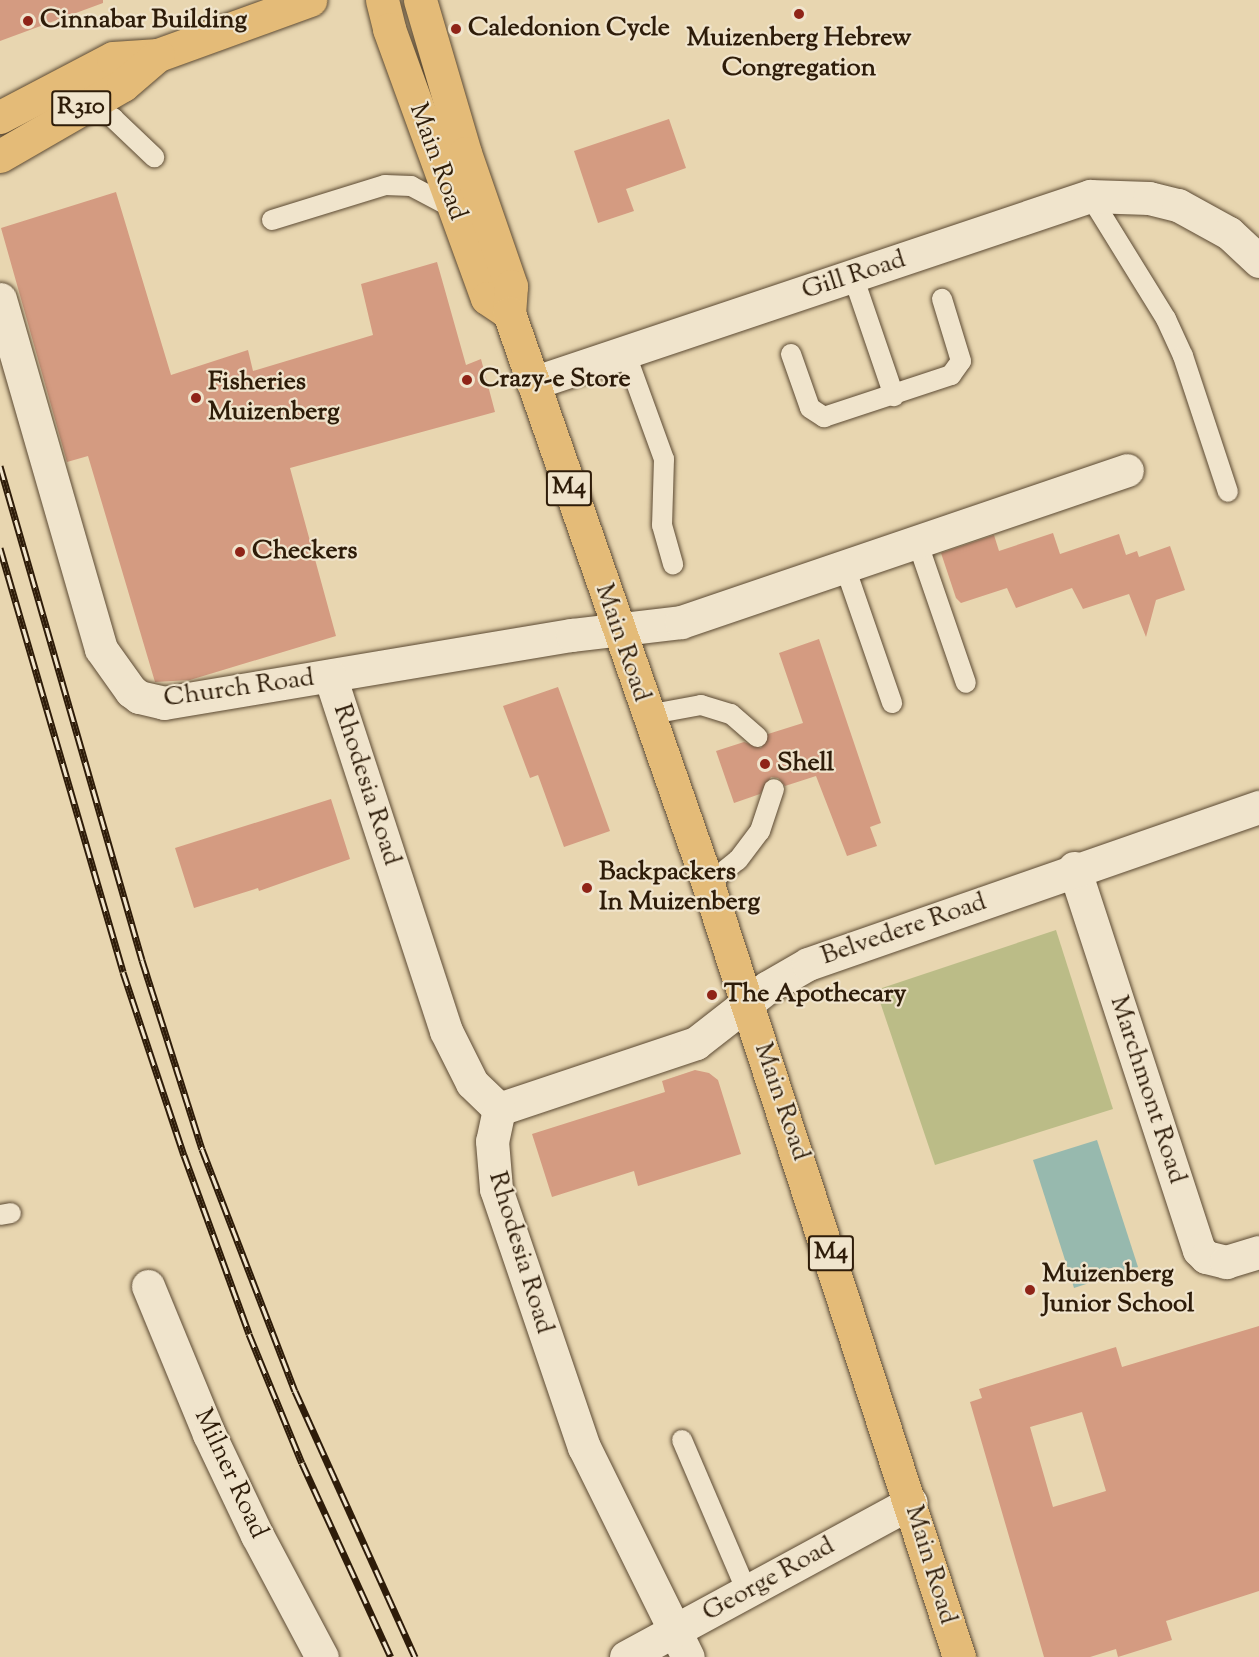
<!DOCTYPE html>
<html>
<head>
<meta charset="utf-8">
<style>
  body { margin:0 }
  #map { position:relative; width:1259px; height:1657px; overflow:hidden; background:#e8d6b0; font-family:"Sorts Mill Goudy",serif }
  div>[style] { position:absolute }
  .green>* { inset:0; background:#bbbc87 }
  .water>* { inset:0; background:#97b9ae }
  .building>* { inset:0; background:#d49b81 }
  .roads { filter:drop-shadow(0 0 2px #5c4a33) drop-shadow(0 0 2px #5c4a33) }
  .lane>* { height:20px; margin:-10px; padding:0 10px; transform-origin:10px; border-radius:10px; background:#f0e4cc }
  .street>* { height:33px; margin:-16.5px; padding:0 16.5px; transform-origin:16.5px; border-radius:16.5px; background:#f0e4cc }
  .primary>* { height:33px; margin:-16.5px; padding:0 16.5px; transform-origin:16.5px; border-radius:16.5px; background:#e4bb78 }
  .rail>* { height:7px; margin-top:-3.5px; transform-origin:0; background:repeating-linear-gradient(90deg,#f0e4cc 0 14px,#2e1c09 0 28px); box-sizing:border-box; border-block:2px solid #2e1c09 }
  .dots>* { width:16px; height:16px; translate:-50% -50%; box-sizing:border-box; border:3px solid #f0e4cc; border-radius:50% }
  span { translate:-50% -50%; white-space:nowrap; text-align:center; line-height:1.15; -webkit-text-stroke:4.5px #f0e4cc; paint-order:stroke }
  .shield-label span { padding:2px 4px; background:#f0e4cc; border:2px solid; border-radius:4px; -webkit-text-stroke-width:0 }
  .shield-label { font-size:24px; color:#2e1c09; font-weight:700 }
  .poi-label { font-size:26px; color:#2e1c09; font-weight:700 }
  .left { translate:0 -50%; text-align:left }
  .street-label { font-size:26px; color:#2e1c09 }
</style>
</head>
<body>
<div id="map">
  <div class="green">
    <div style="clip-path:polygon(1056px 930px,1113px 1109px,935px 1165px,876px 990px)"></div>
  </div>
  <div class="water">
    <div style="clip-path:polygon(1097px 1140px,1138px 1267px,1074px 1288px,1033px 1160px)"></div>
  </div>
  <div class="building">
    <div style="clip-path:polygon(0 0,103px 0,103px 3px,0 41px)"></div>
    <div style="clip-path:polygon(669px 119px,686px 168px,626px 189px,634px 211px,598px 223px,574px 151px)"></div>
    <div style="clip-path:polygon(116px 192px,171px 375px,248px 350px,253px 371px,373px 335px,361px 284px,437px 262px,466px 365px,481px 359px,495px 412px,290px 468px,336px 636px,190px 680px,155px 682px,88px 456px,67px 462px,1px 228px)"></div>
    <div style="clip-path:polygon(1053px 533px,1060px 554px,1119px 534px,1126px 555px,1137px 551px,1139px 557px,1170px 546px,1185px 590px,1156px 600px,1146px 637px,1129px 594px,1083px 609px,1072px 588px,1016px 608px,1007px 588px,961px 603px,956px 598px,941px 553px,994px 535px,999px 551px)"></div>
    <div style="clip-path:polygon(819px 639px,881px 823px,870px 827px,877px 846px,847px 856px,816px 776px,785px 786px,778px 778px,771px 777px,760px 794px,734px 803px,716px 751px,744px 742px,761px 748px,768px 734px,803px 723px,779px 653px)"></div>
    <div style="clip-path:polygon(558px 687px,610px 831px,564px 847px,538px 775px,530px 778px,503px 706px)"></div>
    <div style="clip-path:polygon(331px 799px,350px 859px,259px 891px,258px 888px,194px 908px,175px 848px)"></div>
    <div style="clip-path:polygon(695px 1070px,709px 1073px,718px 1080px,741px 1154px,638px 1186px,634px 1171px,552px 1197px,532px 1134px,665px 1092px,662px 1081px)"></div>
    <div style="clip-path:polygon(evenodd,1259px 1326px,1259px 1591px,1166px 1621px,1172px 1640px,1118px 1657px,1116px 1649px,1090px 1657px,1044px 1657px,970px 1402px,982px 1398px,979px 1389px,1116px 1347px,1122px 1367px,1259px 1326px,1082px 1412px,1106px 1491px,1053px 1507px,1030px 1427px,1082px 1412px)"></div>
  </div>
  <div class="roads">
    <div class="lane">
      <div style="left:88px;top:104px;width:29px;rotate:29deg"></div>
      <div style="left:113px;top:118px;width:57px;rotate:43.6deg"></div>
      <div style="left:1090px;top:196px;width:145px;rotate:58.3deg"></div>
      <div style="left:1166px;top:319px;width:41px;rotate:65.3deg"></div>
      <div style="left:1183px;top:356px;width:143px;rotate:71.7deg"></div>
      <div style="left:272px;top:220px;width:118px;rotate:-17.2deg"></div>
      <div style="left:385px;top:185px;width:26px;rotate:2deg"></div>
      <div style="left:411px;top:186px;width:47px;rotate:27.6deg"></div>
      <div style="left:853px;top:276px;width:127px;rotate:71.1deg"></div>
      <div style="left:625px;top:352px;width:114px;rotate:70deg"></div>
      <div style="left:664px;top:459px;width:66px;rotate:91.7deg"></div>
      <div style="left:662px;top:525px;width:41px;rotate:74.2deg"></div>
      <div style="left:791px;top:354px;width:57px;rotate:70.6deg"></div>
      <div style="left:810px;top:408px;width:17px;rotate:33deg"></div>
      <div style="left:824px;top:417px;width:134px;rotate:-18.3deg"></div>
      <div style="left:951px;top:375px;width:17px;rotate:-54deg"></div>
      <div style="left:961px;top:361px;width:65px;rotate:-107deg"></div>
      <div style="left:917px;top:541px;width:150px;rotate:71deg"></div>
      <div style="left:845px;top:567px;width:144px;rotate:70.9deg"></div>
      <div style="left:647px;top:715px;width:55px;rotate:-10.5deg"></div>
      <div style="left:701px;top:705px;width:31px;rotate:17deg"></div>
      <div style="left:731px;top:714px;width:35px;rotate:41deg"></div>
      <div style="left:708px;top:884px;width:38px;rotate:-39deg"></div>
      <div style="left:738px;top:860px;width:36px;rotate:-53deg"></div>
      <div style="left:760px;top:831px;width:44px;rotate:-71.6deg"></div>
      <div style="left:0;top:1215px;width:11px;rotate:-10deg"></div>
      <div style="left:682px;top:1440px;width:165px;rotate:66.8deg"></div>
    </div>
    <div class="street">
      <div style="left:0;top:299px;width:364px;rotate:73.9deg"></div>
      <div style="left:101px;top:649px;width:52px;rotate:54.5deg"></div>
      <div style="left:131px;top:691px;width:10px;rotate:37deg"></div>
      <div style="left:139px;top:697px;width:26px;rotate:13deg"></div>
      <div style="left:164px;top:703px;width:414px;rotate:-9.5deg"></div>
      <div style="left:572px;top:635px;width:110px;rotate:-6.8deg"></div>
      <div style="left:681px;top:622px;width:471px;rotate:-18.8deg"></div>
      <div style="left:533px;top:383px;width:588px;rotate:-18.56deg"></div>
      <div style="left:1090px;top:196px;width:59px;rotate:1.9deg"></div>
      <div style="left:1149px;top:198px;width:30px;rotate:14deg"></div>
      <div style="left:1178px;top:205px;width:58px;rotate:28.8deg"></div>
      <div style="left:1229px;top:233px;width:41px;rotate:43deg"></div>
      <div style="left:330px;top:676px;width:373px;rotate:71.9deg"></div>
      <div style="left:446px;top:1031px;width:58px;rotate:63.4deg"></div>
      <div style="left:472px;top:1083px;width:37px;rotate:44deg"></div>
      <div style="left:1074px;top:868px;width:402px;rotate:71.9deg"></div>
      <div style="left:1199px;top:1250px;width:10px;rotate:45deg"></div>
      <div style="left:1206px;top:1257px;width:21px;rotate:14deg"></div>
      <div style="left:1226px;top:1262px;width:34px;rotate:-17deg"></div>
      <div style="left:499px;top:1109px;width:208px;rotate:-18.5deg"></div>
      <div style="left:696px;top:1043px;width:91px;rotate:-37.9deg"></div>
      <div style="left:768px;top:987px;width:46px;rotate:-29.9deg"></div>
      <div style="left:808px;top:964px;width:478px;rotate:-19.2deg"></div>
      <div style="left:499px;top:1109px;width:33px;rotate:102deg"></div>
      <div style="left:492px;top:1141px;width:48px;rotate:85.2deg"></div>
      <div style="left:496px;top:1189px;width:273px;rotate:71.2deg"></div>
      <div style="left:584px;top:1447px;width:234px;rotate:63.7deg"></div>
      <div style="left:148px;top:1286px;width:160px;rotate:67.6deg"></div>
      <div style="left:209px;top:1434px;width:112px;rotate:64.6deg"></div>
      <div style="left:257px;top:1535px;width:138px;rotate:62deg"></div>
      <div style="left:626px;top:1657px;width:324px;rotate:-28.5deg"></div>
    </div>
    <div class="primary">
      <div style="left:382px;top:0;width:30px;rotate:76deg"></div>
      <div style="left:389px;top:29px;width:286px;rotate:70deg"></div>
      <div style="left:487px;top:298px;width:27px;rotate:34deg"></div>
      <div style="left:420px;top:0;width:159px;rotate:73.6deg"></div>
      <div style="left:465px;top:153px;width:141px;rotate:70.9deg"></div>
      <div style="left:511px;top:286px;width:27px;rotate:94deg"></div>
      <div style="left:509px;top:313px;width:605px;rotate:70.79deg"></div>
      <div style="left:708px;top:884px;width:813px;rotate:72.01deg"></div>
      <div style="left:0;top:117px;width:127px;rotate:-27.6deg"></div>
      <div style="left:113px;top:58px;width:45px;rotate:-3.8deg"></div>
      <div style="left:158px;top:55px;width:162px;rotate:-19.9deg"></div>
      <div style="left:0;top:156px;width:142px;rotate:-30deg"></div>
      <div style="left:123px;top:85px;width:46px;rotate:-40.6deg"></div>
    </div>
  </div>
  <div class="rail">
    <div style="left:0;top:466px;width:514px;rotate:73.96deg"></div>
    <div style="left:142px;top:960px;width:198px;rotate:72.4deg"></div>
    <div style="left:202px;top:1149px;width:259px;rotate:69deg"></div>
    <div style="left:295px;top:1391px;width:292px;rotate:65.7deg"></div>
    <div style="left:0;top:548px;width:441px;rotate:73.8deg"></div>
    <div style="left:123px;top:972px;width:193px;rotate:71.6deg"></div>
    <div style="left:184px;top:1155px;width:190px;rotate:70deg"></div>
    <div style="left:249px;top:1334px;width:139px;rotate:67.7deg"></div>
    <div style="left:302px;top:1463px;width:213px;rotate:65.4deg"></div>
  </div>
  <div class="dots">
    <div style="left:799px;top:14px;background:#8f2418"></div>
    <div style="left:28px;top:21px;background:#8f2418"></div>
    <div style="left:456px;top:29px;background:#8f2418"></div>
    <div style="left:467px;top:380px;background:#8f2418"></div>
    <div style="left:196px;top:398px;background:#8f2418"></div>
    <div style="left:240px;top:552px;background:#8f2418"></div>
    <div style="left:765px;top:764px;background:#8f2418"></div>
    <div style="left:587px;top:888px;background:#8f2418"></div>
    <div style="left:712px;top:995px;background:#8f2418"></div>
    <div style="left:1030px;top:1290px;background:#8f2418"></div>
  </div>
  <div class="shield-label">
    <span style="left:81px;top:108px">R310</span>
    <span style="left:569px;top:488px">M4</span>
    <span style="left:831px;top:1253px">M4</span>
  </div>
  <div class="poi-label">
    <span class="left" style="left:40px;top:21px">Cinnabar Building</span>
    <span class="left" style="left:468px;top:29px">Caledonion Cycle</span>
    <span style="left:799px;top:54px">Muizenberg Hebrew<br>Congregation</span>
    <span class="left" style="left:479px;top:380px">Crazy-e Store</span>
    <span class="left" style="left:208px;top:398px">Fisheries<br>Muizenberg</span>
    <span class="left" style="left:252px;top:552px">Checkers</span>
    <span class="left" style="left:777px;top:764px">Shell</span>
    <span class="left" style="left:599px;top:888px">Backpackers<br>In Muizenberg</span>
    <span class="left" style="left:724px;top:995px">The Apothecary</span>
    <span class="left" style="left:1042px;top:1290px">Muizenberg<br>Junior School</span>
  </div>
  <div class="street-label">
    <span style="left:437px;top:162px;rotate:70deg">Main Road</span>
    <span style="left:854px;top:276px;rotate:-18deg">Gill Road</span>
    <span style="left:622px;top:643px;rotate:71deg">Main Road</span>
    <span style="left:239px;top:689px;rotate:-8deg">Church Road</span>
    <span style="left:366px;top:785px;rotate:72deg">Rhodesia Road</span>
    <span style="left:904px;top:930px;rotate:-19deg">Belvedere Road</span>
    <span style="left:1147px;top:1090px;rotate:72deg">Marchmont Road</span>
    <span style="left:781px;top:1102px;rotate:71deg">Main Road</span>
    <span style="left:520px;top:1253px;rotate:73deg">Rhodesia Road</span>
    <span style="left:230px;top:1474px;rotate:65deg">Milner Road</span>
    <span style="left:930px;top:1565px;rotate:73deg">Main Road</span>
    <span style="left:769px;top:1580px;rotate:-29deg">George Road</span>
  </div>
</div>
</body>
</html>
